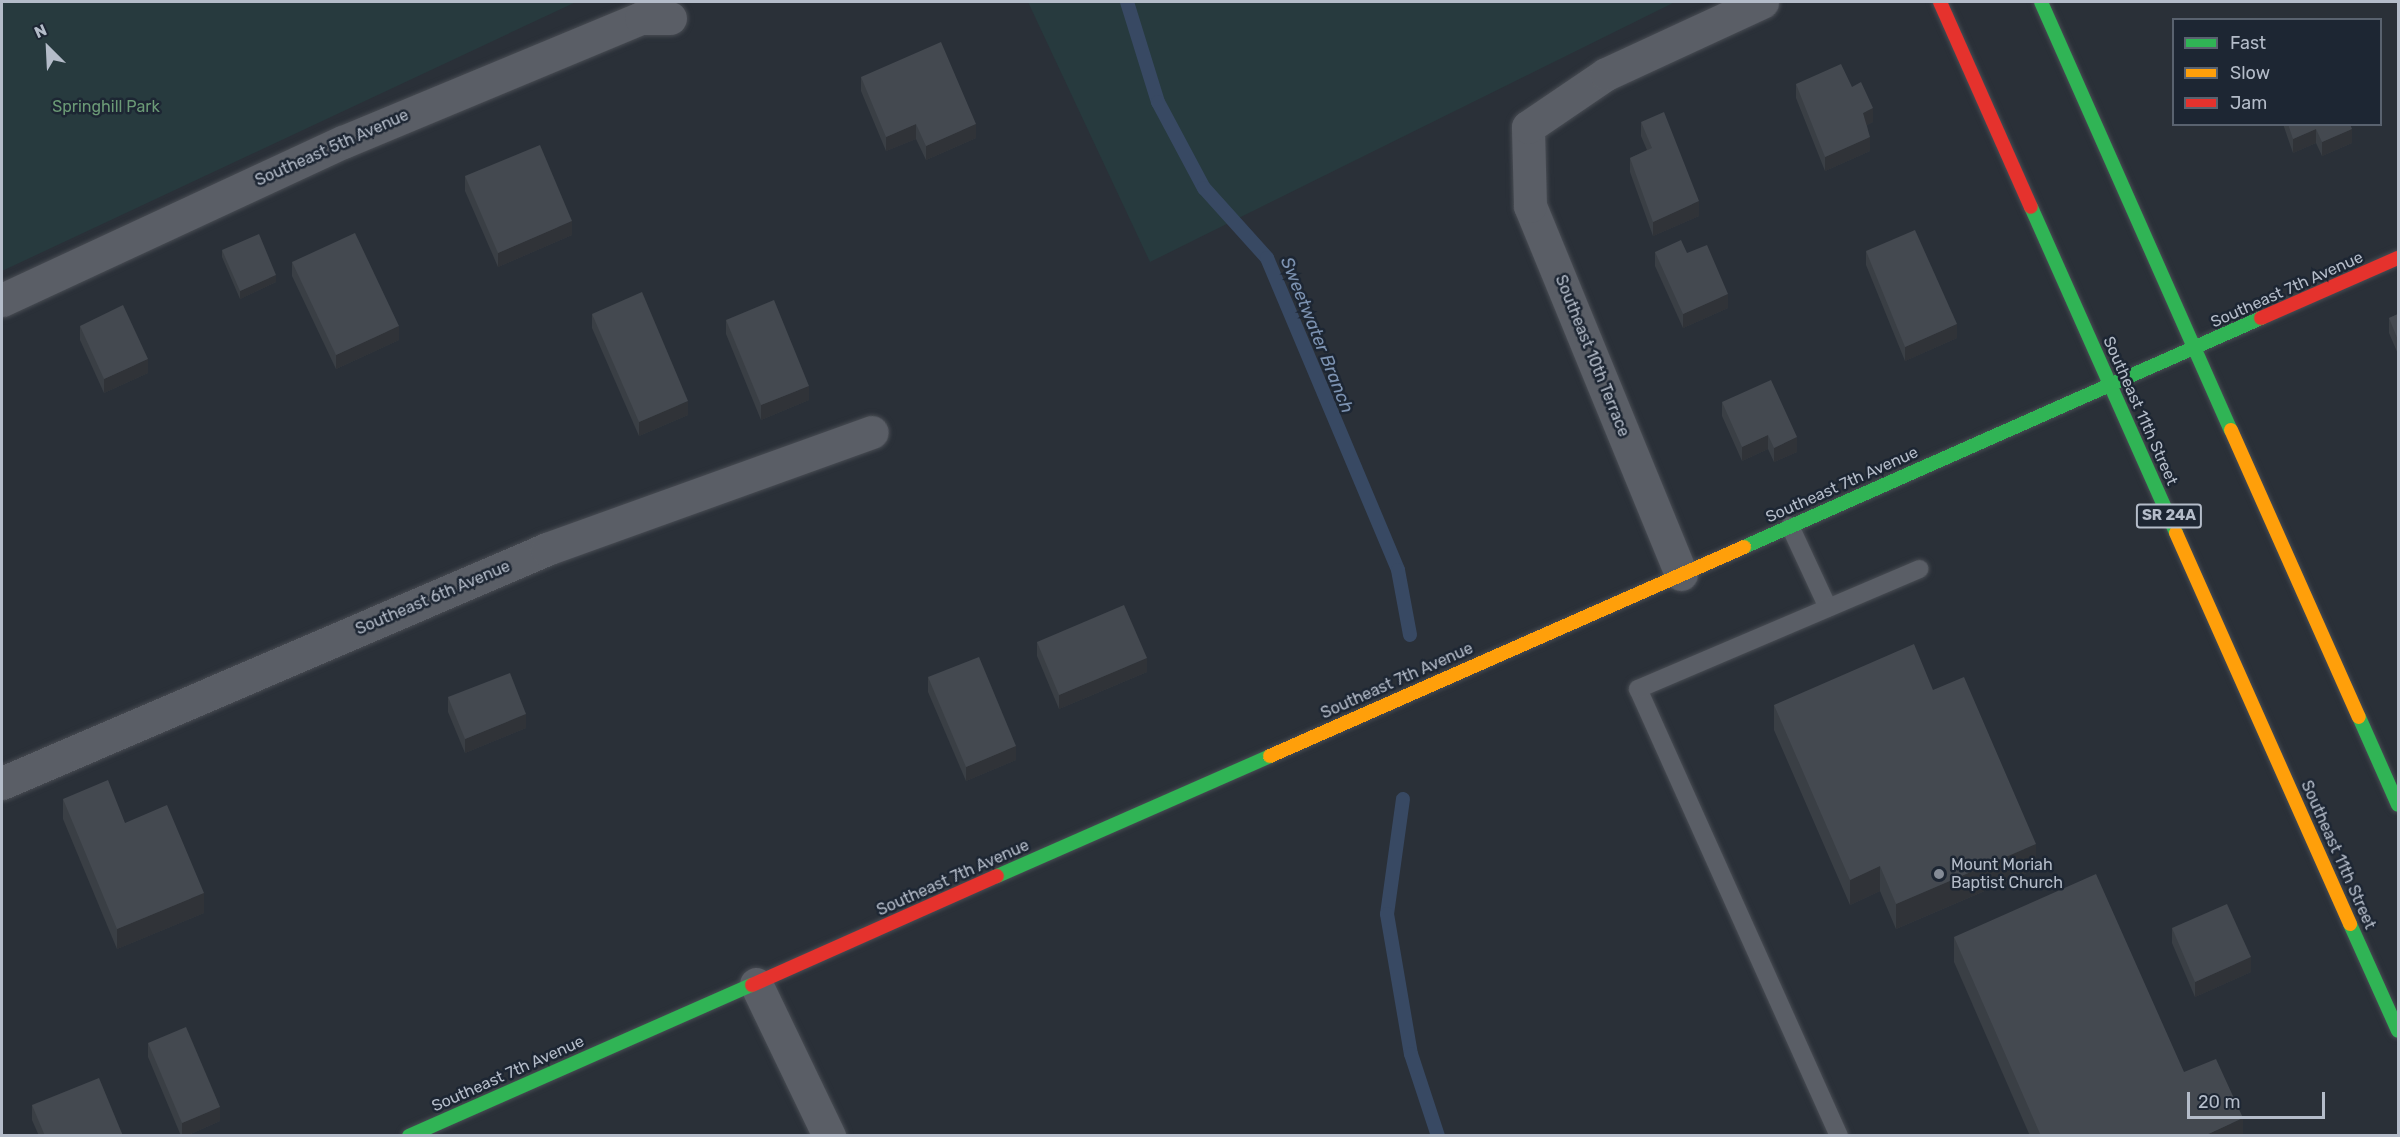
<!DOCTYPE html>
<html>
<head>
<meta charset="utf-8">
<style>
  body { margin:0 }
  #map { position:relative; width:2400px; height:1137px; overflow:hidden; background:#2a3038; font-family:Rubik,sans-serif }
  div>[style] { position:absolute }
  .green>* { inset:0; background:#273a3e }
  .stream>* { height:14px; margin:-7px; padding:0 7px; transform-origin:7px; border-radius:7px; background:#384963 }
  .roads { filter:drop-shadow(0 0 2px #484c53) drop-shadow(0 0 2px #484c53) }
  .lane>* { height:18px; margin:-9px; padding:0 9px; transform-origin:9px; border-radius:9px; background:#5a5e66 }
  .street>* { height:33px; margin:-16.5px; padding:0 16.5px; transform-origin:16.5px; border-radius:16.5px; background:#5a5e66 }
  .fast>* { height:14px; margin:-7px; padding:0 7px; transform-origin:7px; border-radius:7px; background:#30b455 }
  .slow>* { height:14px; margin:-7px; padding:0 7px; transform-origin:7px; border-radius:7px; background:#ff9f0a }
  .jam>* { height:14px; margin:-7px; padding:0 7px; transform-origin:7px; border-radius:7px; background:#e5322d }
  .wall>* { inset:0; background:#3a3f45 }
  .shaded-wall>* { inset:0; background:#303338 }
  .building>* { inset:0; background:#444950 }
  .dots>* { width:16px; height:16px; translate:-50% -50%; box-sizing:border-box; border:3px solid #1d2633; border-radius:50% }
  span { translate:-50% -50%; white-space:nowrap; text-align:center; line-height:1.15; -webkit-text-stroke:5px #1d2633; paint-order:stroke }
  .shield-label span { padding:2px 4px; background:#1d2633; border:2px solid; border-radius:4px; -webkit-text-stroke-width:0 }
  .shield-label { font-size:15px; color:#b4bcc9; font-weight:700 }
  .park-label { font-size:16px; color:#6b9a76 }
  .street-label { font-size:16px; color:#b4bcc9 }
  .poi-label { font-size:16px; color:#b4bcc9 }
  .left { translate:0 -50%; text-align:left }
  .water-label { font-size:18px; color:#7c92b1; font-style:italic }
  .frame { position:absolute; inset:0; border:3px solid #b4bcc9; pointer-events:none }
  .legend { position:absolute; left:2172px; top:18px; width:210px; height:108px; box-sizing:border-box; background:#1d2633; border:2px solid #59626f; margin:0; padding:8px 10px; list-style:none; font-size:18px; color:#b4bcc9 }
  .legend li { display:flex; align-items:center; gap:12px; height:30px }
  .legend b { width:30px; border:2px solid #59626f }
  .north { position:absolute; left:18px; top:18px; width:60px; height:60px; -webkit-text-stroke:4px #1d2633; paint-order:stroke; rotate:336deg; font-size:16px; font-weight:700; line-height:24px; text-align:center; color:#b4bcc9 }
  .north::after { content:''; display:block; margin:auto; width:21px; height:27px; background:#b4bcc9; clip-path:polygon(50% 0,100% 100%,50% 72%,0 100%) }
  .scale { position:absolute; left:2187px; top:1092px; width:138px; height:27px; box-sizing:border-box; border:3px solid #b4bcc9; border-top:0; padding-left:8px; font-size:18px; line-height:21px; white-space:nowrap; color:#b4bcc9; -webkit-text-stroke:4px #1d2633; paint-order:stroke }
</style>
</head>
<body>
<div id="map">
  <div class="green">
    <div style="clip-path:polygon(2px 2px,576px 2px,2px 271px)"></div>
    <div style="clip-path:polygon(1028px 2px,1675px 2px,1150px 262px)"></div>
  </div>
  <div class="stream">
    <div style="left:1127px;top:2px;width:105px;rotate:72.8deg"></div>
    <div style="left:1158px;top:102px;width:98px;rotate:61.9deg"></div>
    <div style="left:1204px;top:188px;width:94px;rotate:48deg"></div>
    <div style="left:1267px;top:258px;width:338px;rotate:67.2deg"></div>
    <div style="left:1398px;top:570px;width:66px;rotate:79.5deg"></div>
    <div style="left:1403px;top:799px;width:116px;rotate:97.9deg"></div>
    <div style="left:1387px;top:914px;width:142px;rotate:80.3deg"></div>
    <div style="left:1411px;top:1054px;width:86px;rotate:71.8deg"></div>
  </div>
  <div class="roads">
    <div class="lane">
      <div style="left:1790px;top:526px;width:90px;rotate:65.1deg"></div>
      <div style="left:1839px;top:1136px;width:490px;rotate:-114.2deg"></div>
      <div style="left:1638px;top:689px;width:306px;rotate:-23.1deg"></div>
    </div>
    <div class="street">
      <div style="left:2px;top:300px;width:376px;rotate:-24.9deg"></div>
      <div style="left:343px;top:142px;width:323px;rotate:-22.6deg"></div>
      <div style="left:641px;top:18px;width:29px"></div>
      <div style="left:1681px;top:574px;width:398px;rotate:-112.3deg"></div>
      <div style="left:1530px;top:206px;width:79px;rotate:-91.5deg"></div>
      <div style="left:1528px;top:127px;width:94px;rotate:-34.2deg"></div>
      <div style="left:1606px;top:74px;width:172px;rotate:-24.8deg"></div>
      <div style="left:2px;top:783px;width:593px;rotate:-23.24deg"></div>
      <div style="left:547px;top:549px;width:345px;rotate:-19.8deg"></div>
      <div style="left:756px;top:984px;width:169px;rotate:64.3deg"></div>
    </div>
    <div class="fast">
      <div style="left:2041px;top:2px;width:468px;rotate:66.1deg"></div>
      <div style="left:2031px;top:207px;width:357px;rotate:66deg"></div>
      <div style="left:1744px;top:547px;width:565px;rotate:-23.89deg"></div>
      <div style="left:2359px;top:717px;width:96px;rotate:66.1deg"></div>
      <div style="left:997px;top:876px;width:298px;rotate:-23.7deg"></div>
      <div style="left:2350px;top:924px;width:117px;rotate:65.8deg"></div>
      <div style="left:409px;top:1136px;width:375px;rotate:-23.8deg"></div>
    </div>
    <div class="slow">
      <div style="left:2231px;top:430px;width:314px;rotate:66deg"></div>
      <div style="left:2176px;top:533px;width:428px;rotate:66deg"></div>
      <div style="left:1270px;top:756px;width:518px;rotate:-23.79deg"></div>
    </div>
    <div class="jam">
      <div style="left:1940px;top:2px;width:224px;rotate:66.1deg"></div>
      <div style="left:2261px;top:318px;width:150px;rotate:-23.7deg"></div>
      <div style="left:752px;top:985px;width:268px;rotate:-24deg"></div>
    </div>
  </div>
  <div class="wall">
    <div style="clip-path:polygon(861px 77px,976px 138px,926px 160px,916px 139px,886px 151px,861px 91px)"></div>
    <div style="clip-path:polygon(1796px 84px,1852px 87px,1873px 122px,1867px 125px,1870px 151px,1825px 171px,1796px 98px)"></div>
    <div style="clip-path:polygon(1641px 122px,1699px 216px,1653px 236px,1630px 172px,1630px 158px,1647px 150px,1641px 136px)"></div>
    <div style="clip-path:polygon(2283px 124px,2350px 124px,2352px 143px,2322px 156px,2316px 143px,2293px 153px)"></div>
    <div style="clip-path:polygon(465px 176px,572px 235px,498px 267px,465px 191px)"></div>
    <div style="clip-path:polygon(222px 250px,276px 282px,240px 299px,222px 257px)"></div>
    <div style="clip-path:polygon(1866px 251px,1957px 338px,1905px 361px,1866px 265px)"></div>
    <div style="clip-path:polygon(1655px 252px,1687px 253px,1728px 308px,1683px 328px,1655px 266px)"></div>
    <div style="clip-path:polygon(292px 262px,399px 340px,336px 369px,292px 276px)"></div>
    <div style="clip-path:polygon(592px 314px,688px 415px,639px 436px,592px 328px)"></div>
    <div style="clip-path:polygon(2398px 314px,2398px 354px,2389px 333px,2389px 318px)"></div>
    <div style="clip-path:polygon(726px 320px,809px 400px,761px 420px,726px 334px)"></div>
    <div style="clip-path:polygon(80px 326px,148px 373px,104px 393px,80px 340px)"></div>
    <div style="clip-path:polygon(1722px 402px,1797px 452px,1774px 462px,1768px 449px,1742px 461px,1722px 416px)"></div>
    <div style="clip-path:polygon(1037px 642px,1147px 672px,1059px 709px,1037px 656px)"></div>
    <div style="clip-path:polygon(928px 677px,1016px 760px,966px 781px,928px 692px)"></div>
    <div style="clip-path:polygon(1933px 690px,2036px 869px,1896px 929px,1880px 891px,1850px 905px,1774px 730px,1774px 705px)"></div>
    <div style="clip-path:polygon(448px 697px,526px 728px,465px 753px,448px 712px)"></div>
    <div style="clip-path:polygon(63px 799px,125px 823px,204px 913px,117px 949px,63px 819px)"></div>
    <div style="clip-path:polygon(2172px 928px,2251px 972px,2195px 997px,2172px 943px)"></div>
    <div style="clip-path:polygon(1954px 937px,2184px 1072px,2243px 1136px,2030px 1136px,1954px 962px)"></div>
    <div style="clip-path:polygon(148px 1043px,220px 1121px,186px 1136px,181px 1136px,148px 1057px)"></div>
    <div style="clip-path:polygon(32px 1105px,123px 1136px,39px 1136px,32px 1120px)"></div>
  </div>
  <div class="shaded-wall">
    <div style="clip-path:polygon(1873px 108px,1873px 122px,1863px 127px,1863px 113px)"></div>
    <div style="clip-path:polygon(916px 124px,916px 139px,886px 151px,886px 137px)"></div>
    <div style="clip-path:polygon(976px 124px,976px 138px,926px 160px,926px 146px)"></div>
    <div style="clip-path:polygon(2316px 129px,2316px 143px,2293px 153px,2293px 139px)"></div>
    <div style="clip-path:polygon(2352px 129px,2352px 143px,2322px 156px,2322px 142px)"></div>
    <div style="clip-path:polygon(1870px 137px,1870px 151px,1825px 171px,1825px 157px)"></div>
    <div style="clip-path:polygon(1699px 201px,1699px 216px,1653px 236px,1653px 222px)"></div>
    <div style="clip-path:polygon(572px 221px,572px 235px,498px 267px,498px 253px)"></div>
    <div style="clip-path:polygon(276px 275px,276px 282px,240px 299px,240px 291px)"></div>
    <div style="clip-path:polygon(1728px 294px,1728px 308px,1683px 328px,1683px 314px)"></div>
    <div style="clip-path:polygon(1957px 324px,1957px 338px,1905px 361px,1905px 347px)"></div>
    <div style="clip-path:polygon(399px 326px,399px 340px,336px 369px,336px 355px)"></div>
    <div style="clip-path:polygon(148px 359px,148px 373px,104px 393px,104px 379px)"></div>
    <div style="clip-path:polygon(809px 386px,809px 400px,761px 420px,761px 405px)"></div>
    <div style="clip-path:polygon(688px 401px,688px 415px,639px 436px,639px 422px)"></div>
    <div style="clip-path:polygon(1768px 435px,1768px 449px,1742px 461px,1742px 447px)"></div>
    <div style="clip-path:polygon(1797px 437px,1797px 452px,1774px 462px,1774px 448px)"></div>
    <div style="clip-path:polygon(1147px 658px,1147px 672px,1059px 709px,1059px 695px)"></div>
    <div style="clip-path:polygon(526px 714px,526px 728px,465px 753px,465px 739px)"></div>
    <div style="clip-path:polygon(1016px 746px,1016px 760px,966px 781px,966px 767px)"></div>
    <div style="clip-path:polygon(2036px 844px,2036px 869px,1896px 929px,1896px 904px)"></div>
    <div style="clip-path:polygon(1880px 866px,1880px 891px,1850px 905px,1850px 880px)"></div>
    <div style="clip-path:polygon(204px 893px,204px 913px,117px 949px,117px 929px)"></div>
    <div style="clip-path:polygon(2251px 957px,2251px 972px,2195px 997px,2195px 982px)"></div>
    <div style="clip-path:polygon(220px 1107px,220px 1121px,186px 1136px,182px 1136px,182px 1123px)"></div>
    <div style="clip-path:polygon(2243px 1118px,2243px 1136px,2204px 1136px)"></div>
  </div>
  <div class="building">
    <div style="clip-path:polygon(941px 42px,976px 124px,926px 146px,916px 124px,886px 137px,861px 77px)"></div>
    <div style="clip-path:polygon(1841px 64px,1852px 87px,1861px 82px,1873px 108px,1863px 113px,1870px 137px,1825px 157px,1796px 84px)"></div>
    <div style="clip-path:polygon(1664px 112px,1699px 201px,1653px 222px,1630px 158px,1652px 148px,1641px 122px)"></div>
    <div style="clip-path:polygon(2288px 124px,2350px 124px,2352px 129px,2322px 142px,2316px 129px,2293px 139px)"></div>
    <div style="clip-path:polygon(540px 145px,572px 221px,498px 253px,465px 176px)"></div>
    <div style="clip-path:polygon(1915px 230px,1957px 324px,1905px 347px,1866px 251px)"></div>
    <div style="clip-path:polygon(355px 233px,399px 326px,336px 355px,292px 262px)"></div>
    <div style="clip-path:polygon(259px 234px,276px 275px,240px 291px,222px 250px)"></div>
    <div style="clip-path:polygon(1681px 240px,1687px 253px,1707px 245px,1728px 294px,1683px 314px,1655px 252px)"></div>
    <div style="clip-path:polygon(642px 292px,688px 401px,639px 422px,592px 314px)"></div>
    <div style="clip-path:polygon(774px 300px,809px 386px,761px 405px,726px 320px)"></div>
    <div style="clip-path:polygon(123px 305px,148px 359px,104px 379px,80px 326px)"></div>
    <div style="clip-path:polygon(2398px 314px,2398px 340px,2389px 318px)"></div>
    <div style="clip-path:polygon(1771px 380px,1797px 437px,1774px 448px,1768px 435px,1742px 447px,1722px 402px)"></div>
    <div style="clip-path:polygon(1124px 605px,1147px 658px,1059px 695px,1037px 642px)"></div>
    <div style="clip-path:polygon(1914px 644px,1933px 690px,1964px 677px,2036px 844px,1896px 904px,1880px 866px,1850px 880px,1774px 705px)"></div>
    <div style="clip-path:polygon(979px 657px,1016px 746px,966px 767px,928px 677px)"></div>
    <div style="clip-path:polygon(510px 673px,526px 714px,465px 739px,448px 697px)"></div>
    <div style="clip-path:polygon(108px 780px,125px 823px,167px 805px,204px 893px,117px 929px,63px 799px)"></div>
    <div style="clip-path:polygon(2096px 874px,2184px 1072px,2216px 1059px,2243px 1118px,2204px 1136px,2041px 1136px,1954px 937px)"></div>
    <div style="clip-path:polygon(2227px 904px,2251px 957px,2195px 982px,2172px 928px)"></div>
    <div style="clip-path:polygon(186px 1027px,220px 1107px,182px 1123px,148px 1043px)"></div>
    <div style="clip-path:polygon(99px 1078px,123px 1136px,45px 1136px,32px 1105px)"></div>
  </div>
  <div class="dots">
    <div style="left:1939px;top:874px;background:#848b96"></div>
  </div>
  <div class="shield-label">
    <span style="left:2169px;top:516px">SR 24A</span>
  </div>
  <div class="park-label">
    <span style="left:106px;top:107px">Springhill Park</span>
  </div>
  <div class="street-label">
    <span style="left:332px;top:148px;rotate:-24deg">Southeast 5th Avenue</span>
    <span style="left:2287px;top:290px;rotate:-24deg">Southeast 7th Avenue</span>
    <span style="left:1592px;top:356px;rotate:68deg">Southeast 10th Terrace</span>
    <span style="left:2140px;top:411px;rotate:66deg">Southeast 11th Street</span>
    <span style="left:1842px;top:485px;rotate:-24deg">Southeast 7th Avenue</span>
    <span style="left:433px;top:598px;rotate:-23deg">Southeast 6th Avenue</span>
    <span style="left:1397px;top:681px;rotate:-24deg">Southeast 7th Avenue</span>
    <span style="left:2338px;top:855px;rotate:66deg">Southeast 11th Street</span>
    <span style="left:953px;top:878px;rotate:-24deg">Southeast 7th Avenue</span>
    <span style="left:508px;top:1074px;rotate:-24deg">Southeast 7th Avenue</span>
  </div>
  <div class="poi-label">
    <span class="left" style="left:1951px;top:874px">Mount Moriah<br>Baptist Church</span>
  </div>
  <div class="water-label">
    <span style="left:1317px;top:335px;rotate:68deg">Sweetwater Branch</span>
  </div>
  <div class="frame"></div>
  <ul class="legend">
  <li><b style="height:8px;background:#30b455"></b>Fast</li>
  <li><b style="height:8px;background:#ff9f0a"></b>Slow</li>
  <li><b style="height:8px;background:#e5322d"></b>Jam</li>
  </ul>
  <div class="north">N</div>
  <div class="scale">20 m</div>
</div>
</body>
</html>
